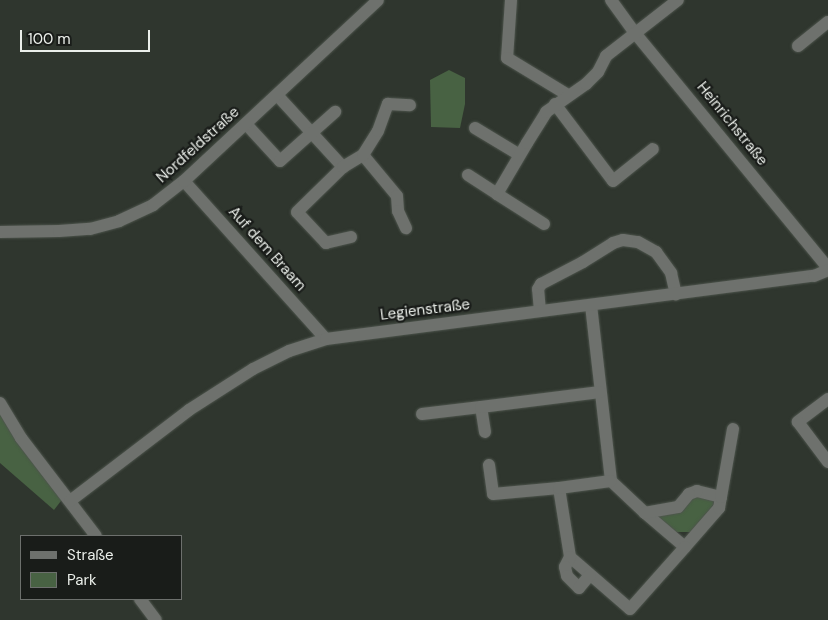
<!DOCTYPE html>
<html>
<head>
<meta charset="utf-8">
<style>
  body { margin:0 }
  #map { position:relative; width:828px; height:620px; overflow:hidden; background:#2f362e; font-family:"DM Sans",sans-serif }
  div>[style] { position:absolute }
  .green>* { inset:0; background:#486243 }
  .roads { filter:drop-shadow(0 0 1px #4d544c) drop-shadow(0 0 1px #4d544c) }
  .minor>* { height:12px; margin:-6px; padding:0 6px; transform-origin:6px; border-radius:6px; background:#6e716d }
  span { translate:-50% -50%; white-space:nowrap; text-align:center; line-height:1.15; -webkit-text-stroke:4.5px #191c19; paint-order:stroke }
  .street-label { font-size:15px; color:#ebefea }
  .legend { position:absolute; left:20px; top:535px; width:162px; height:65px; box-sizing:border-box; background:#191c19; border:1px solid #6d706d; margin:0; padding:6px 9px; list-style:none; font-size:15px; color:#ebefea }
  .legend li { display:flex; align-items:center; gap:10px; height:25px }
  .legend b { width:25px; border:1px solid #6d706d }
  .scale { position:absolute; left:20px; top:30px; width:130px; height:22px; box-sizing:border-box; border:2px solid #ebefea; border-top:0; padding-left:6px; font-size:15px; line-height:18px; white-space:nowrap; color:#ebefea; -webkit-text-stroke:4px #191c19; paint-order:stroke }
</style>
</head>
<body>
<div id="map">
  <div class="green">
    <div style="clip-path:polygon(449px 70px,465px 78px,465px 104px,460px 128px,431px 127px,430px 80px)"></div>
    <div style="clip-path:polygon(0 411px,64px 497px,54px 510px,0 463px)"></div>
    <div style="clip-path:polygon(691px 496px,714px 498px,712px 512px,693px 532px,672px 532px,656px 514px)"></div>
  </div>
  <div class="roads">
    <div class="minor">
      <div style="left:511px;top:0;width:58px;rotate:93.9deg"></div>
      <div style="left:507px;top:58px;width:71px;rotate:31.2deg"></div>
      <div style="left:611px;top:0;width:41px;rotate:54deg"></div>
      <div style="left:635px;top:33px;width:304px;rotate:50.6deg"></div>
      <div style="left:798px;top:46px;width:38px;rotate:-39deg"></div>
      <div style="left:277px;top:95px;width:98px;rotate:47.5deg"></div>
      <div style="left:555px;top:104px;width:96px;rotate:53deg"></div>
      <div style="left:613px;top:181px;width:51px;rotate:-38.7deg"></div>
      <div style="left:246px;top:124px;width:50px;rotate:47.4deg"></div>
      <div style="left:280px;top:161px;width:74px;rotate:-41.7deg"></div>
      <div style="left:475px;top:128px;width:52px;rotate:31deg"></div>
      <div style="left:363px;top:155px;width:53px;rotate:50.3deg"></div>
      <div style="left:397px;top:196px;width:15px;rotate:86deg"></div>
      <div style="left:398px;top:211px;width:19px;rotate:65deg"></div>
      <div style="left:468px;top:175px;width:35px;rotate:33deg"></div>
      <div style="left:184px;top:181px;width:212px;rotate:48.1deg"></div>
      <div style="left:544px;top:224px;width:56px;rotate:-147.4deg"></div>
      <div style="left:497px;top:194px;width:59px;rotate:-59.5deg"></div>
      <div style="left:527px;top:143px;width:36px;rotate:-58deg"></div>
      <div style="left:546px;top:112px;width:49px;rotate:-35deg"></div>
      <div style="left:586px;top:84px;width:17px;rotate:-45deg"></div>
      <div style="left:598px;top:72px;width:18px;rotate:-63deg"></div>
      <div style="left:606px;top:56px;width:91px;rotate:-37.9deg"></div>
      <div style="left:0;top:232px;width:59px;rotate:-1deg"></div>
      <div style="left:59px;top:231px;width:31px;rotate:-4deg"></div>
      <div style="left:90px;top:229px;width:30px;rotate:-15deg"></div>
      <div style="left:119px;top:221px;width:38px;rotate:-25deg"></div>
      <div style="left:153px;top:205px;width:39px;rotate:-38deg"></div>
      <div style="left:184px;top:181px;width:265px;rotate:-43deg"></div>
      <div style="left:351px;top:237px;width:26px;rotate:167deg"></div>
      <div style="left:326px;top:243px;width:42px;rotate:-133.1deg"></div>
      <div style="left:297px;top:212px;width:64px;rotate:-44.4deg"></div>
      <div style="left:343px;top:167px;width:23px;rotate:-31deg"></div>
      <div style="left:363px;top:155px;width:28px;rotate:-58deg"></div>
      <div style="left:378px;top:131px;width:29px;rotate:-70deg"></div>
      <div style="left:388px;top:104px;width:22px;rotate:3deg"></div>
      <div style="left:591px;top:305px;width:177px;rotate:83.5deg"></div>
      <div style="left:611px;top:481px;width:47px;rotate:43.3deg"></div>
      <div style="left:645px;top:513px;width:52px;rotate:40.4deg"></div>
      <div style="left:685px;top:547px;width:52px;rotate:-48.9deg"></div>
      <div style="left:719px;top:508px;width:11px;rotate:-80deg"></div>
      <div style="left:721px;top:497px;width:25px;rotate:-166deg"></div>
      <div style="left:697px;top:491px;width:9px;rotate:159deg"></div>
      <div style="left:689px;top:494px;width:17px;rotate:130deg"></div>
      <div style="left:678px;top:507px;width:34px;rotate:170deg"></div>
      <div style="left:540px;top:311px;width:22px;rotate:-95deg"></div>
      <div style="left:538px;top:289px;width:6px;rotate:-59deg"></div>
      <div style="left:541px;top:284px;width:47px;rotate:-27.6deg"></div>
      <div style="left:583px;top:262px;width:36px;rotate:-32deg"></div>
      <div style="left:613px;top:243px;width:10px;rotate:-17deg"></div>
      <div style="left:623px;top:240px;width:15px;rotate:8deg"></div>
      <div style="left:638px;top:242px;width:21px;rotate:29deg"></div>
      <div style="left:656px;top:252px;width:26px;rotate:54deg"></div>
      <div style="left:671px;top:273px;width:22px;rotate:77deg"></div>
      <div style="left:828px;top:399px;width:38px;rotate:143deg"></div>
      <div style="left:798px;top:422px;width:50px;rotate:53.1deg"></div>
      <div style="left:0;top:403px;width:41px;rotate:59deg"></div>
      <div style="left:21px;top:438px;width:123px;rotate:52.6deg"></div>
      <div style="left:422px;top:414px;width:59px;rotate:-6.8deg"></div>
      <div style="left:485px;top:432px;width:25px;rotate:-99deg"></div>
      <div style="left:481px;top:407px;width:120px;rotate:-7.2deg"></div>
      <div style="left:489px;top:465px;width:29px;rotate:82deg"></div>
      <div style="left:493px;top:494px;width:66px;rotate:-5.2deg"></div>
      <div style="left:559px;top:488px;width:70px;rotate:80.9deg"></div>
      <div style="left:570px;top:557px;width:79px;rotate:40.9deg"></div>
      <div style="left:630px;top:609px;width:83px;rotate:-48.4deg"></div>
      <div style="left:559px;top:488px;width:52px;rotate:-7.7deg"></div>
      <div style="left:721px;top:497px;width:69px;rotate:-80deg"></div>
      <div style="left:70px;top:501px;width:150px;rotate:-37.4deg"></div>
      <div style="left:189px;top:410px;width:76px;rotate:-32.6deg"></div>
      <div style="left:253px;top:369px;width:40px;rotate:-26.6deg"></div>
      <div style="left:289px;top:351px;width:39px;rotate:-18deg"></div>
      <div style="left:326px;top:339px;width:492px;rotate:-7.4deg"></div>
      <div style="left:814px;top:276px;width:15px;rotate:-23deg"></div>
      <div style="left:570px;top:557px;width:11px;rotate:117deg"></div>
      <div style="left:565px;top:567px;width:9px;rotate:77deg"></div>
      <div style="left:567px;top:576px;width:17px;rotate:45deg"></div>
      <div style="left:579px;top:588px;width:17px;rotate:-50deg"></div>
      <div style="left:140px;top:599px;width:26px;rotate:53deg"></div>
    </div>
  </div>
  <div class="street-label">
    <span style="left:732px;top:124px;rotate:51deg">Heinrichstraße</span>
    <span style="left:198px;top:145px;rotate:-42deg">Nordfeldstraße</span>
    <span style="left:267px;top:249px;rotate:48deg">Auf dem Braam</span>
    <span style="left:425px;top:310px;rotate:-7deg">Legienstraße</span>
  </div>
  <ul class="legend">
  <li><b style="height:6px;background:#6e716d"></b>Straße</li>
  <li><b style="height:14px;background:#486243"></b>Park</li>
  </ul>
  <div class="scale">100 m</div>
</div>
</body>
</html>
